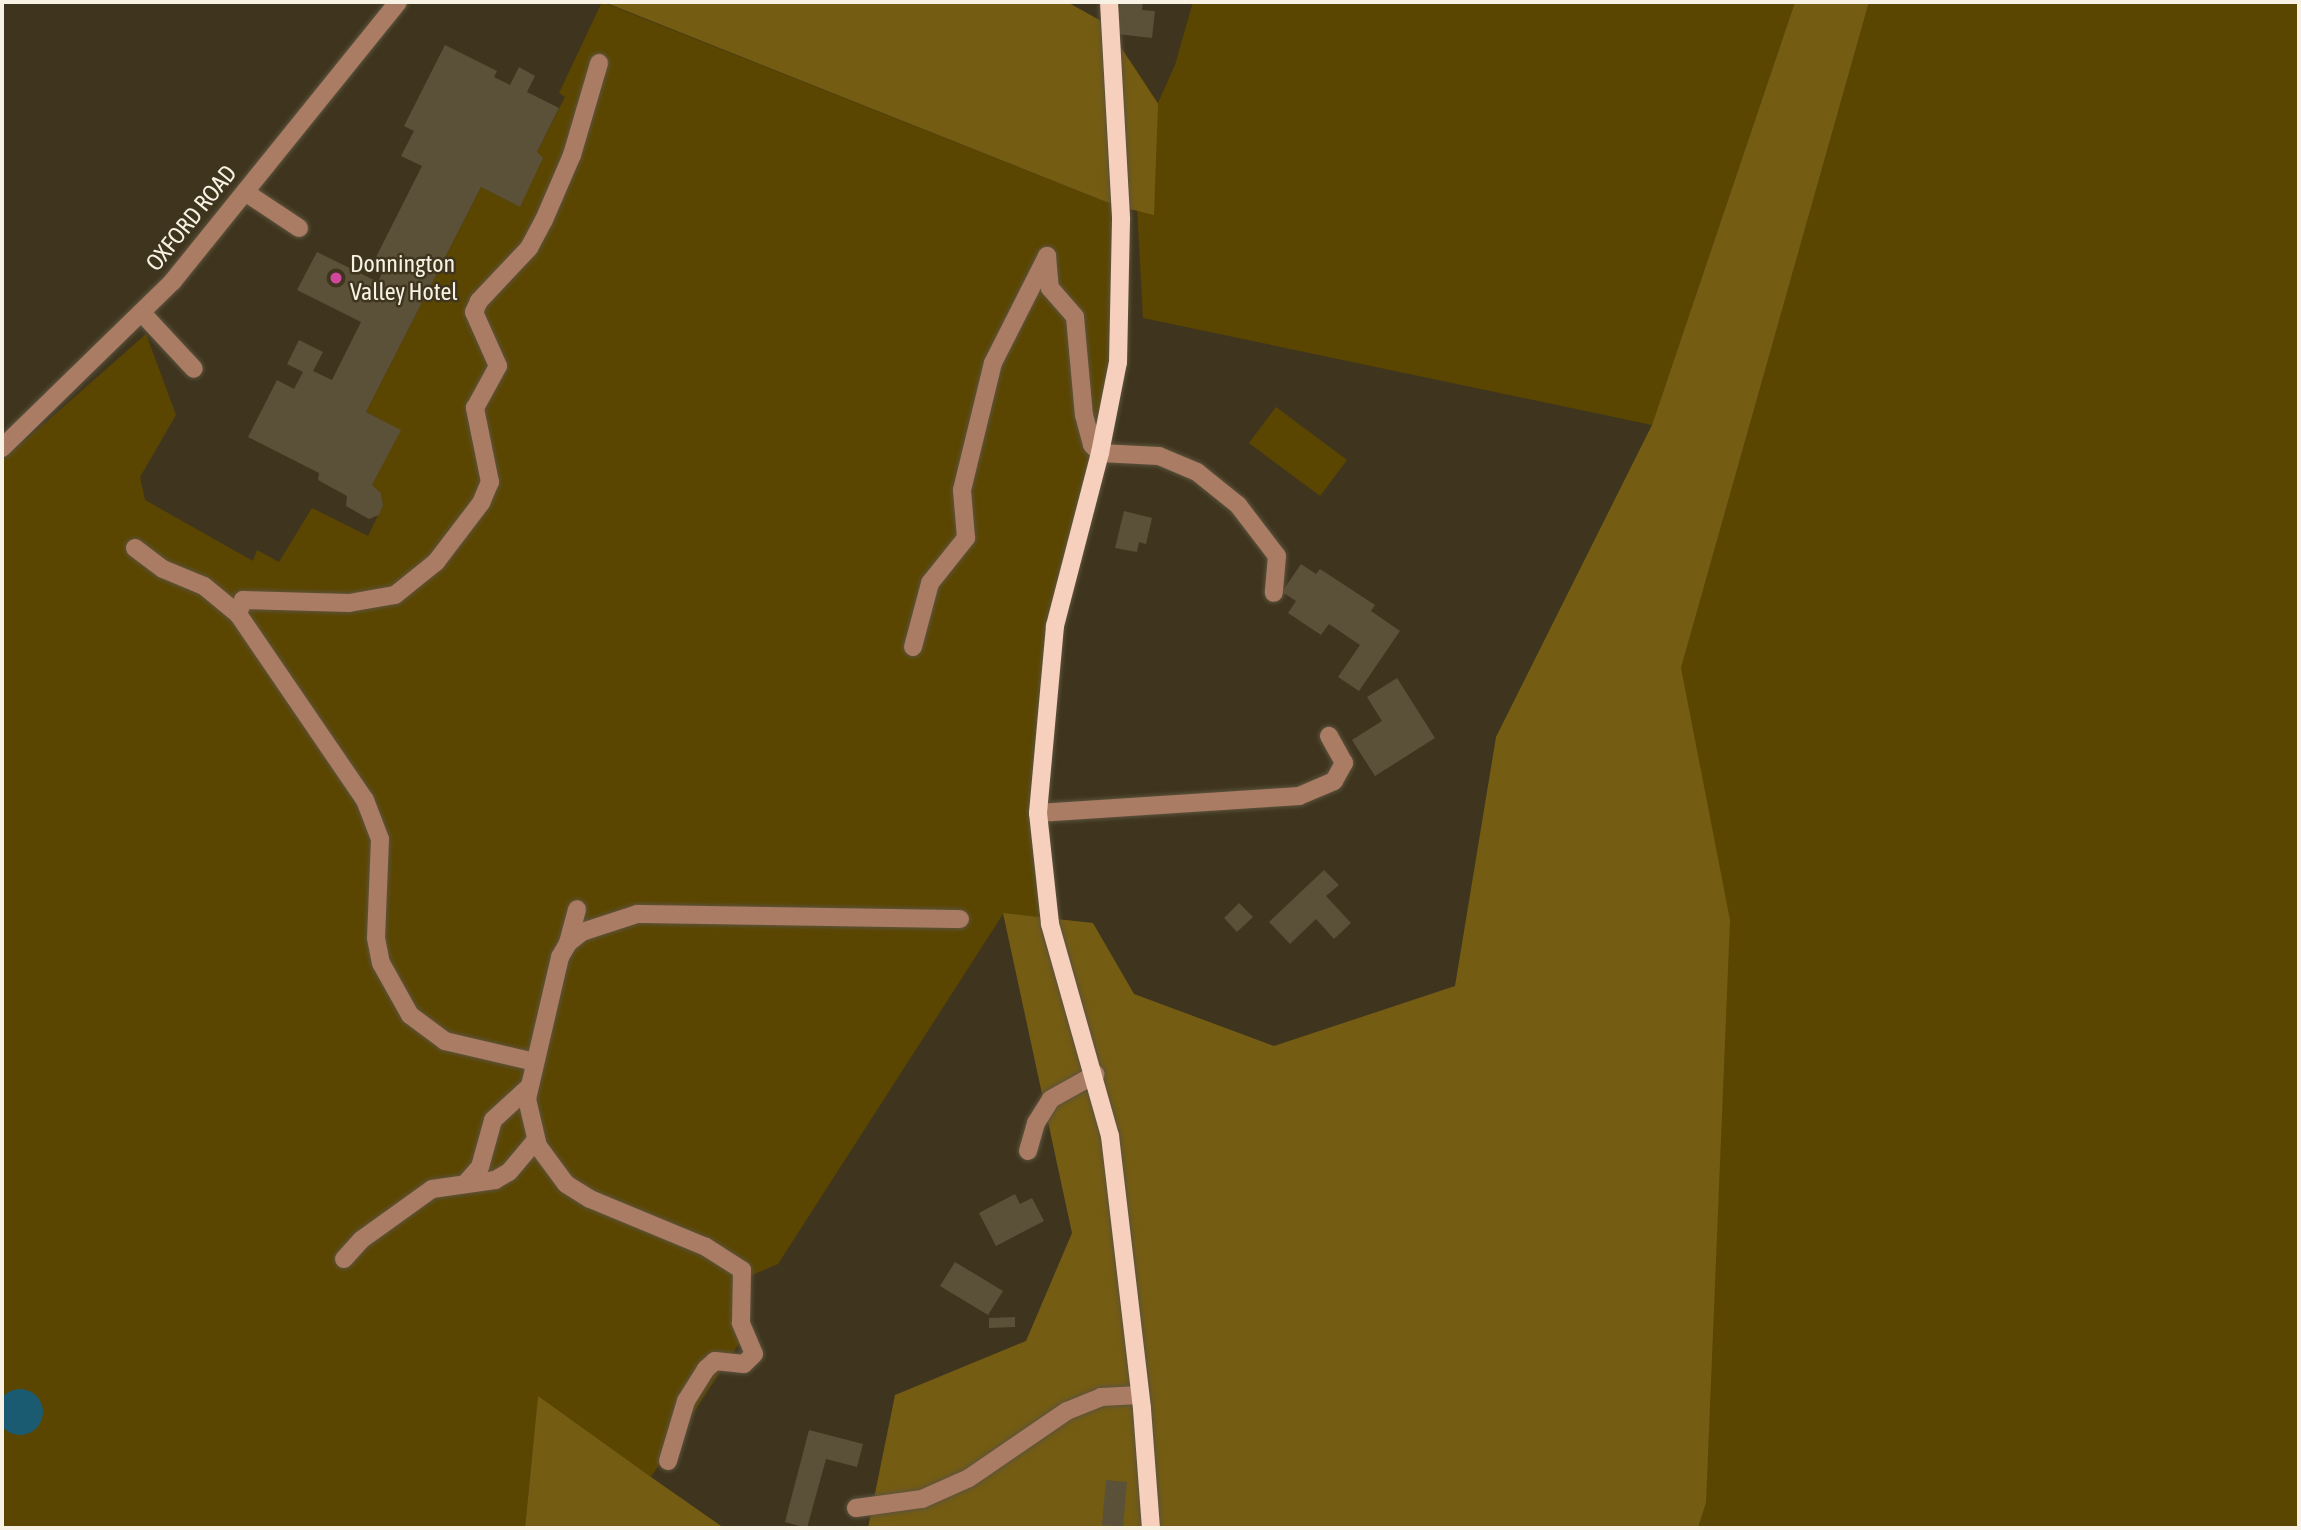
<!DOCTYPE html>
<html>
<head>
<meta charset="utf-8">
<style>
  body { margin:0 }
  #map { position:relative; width:2301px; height:1530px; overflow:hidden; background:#3f351e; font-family:"Asap Condensed",sans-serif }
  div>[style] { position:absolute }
  .green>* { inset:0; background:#5b4601 }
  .forest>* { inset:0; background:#745c13 }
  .water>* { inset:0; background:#1a5b71 }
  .round { border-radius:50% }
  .building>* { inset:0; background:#5b5139 }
  .roads { filter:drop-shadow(0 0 2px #5c533e) drop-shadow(0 0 2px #5c533e) }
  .minor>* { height:18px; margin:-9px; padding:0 9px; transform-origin:9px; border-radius:9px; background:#aa7c63 }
  .major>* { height:18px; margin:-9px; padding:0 9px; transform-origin:9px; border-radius:9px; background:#f6d0bc }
  .dots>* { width:19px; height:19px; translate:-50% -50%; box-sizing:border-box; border:4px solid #3f351e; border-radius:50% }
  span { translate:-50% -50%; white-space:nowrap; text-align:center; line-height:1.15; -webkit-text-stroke:5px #3f351e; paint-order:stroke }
  .street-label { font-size:24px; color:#f7f2e3 }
  .poi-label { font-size:24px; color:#f7f2e3 }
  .left { translate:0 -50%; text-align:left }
  .frame { position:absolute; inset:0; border:4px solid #f7f2e3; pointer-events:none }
</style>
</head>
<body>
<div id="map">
  <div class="green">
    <div style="clip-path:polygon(602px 2px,1114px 205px,1121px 318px,1072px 547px,1043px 753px,1050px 924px,1003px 914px,778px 1264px,745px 1278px,746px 1333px,651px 1477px,538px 1397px,525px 1528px,2px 1528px,2px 461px,146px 334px,176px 415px,140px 477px,145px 500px,253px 561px,257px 550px,279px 562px,312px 508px,368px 536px,383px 505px,381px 493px,372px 485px,400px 430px,366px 412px,481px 187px,519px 206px,537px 152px,565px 97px,559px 93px)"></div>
    <div style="clip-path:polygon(1193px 2px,1795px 2px,1652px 425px,1143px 318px,1129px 59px,1158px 103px,1175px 65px)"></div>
    <div style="clip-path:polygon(1869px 2px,2299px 2px,2299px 1528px,1698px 1528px,1706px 1503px,1681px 668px)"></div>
    <div style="clip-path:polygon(1276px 407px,1347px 460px,1320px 496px,1249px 443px)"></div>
  </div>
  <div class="forest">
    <div style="clip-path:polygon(604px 2px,1067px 2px,1105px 23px,1158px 104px,1154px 215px,1114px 205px)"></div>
    <div style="clip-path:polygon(1795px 2px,1869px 2px,1681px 668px,1730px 920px,1706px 1503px,1698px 1528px,868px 1528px,895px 1395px,1026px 1341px,1072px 1233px,1003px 913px,1093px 923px,1134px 994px,1274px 1046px,1455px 986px,1496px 737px,1652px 425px)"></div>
    <div style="clip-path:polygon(538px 1396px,651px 1477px,724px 1528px,525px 1528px)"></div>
  </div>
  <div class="water">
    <div class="round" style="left:-3px;top:1389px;width:46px;height:46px"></div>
  </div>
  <div class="building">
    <div style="clip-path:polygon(1120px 2px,1143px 2px,1142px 10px,1155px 11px,1152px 38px,1117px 34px)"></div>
    <div style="clip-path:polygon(445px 45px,497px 71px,494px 77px,510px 85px,519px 67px,535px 76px,527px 92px,559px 108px,537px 152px,543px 158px,520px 207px,481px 187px,366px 412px,401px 430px,372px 485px,381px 493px,383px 505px,379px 515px,369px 519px,346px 506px,347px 496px,318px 480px,319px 473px,248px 437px,277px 380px,294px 389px,303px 372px,287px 364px,299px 340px,323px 352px,313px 371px,332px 380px,361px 322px,297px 290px,317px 252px,378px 282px,382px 273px,371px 267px,422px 166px,401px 156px,414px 131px,404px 126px)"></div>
    <div style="clip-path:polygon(1124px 511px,1152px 518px,1146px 544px,1139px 542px,1137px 552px,1115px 548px)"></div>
    <div style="clip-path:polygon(1301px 564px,1316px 574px,1320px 569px,1375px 605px,1371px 611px,1400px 631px,1359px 691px,1338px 677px,1360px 645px,1329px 624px,1321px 635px,1288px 613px,1296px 601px,1282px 592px)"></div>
    <div style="clip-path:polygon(1397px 678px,1435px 738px,1375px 776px,1352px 740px,1382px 721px,1367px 697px)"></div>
    <div style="clip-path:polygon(1324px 870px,1339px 885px,1326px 896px,1351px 923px,1334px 939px,1316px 919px,1290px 944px,1269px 922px)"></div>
    <div style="clip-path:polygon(1239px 903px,1253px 917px,1237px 932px,1224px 918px)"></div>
    <div style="clip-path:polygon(1015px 1194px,1020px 1204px,1032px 1198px,1044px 1221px,996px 1246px,979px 1213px)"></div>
    <div style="clip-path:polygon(955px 1262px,1003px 1291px,988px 1315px,940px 1286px)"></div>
    <div style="clip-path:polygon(1015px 1317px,1015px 1327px,989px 1328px,989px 1318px)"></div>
    <div style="clip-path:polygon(809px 1430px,863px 1444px,857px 1467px,826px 1459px,807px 1528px,785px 1522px)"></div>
    <div style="clip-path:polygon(1106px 1480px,1127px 1482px,1123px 1527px,1102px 1525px)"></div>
  </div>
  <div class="roads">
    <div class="minor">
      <div style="left:245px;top:192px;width:65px;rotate:33.7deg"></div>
      <div style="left:1047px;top:256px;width:32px;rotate:85deg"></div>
      <div style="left:1050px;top:288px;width:38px;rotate:49deg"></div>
      <div style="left:1075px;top:317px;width:98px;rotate:84.8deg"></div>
      <div style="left:1084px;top:415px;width:31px;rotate:75deg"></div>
      <div style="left:1092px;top:445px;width:11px;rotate:45deg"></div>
      <div style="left:1100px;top:453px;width:59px;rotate:2.9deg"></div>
      <div style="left:1159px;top:456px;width:41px;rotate:22.8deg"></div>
      <div style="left:1197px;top:472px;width:53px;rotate:38.8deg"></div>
      <div style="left:1238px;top:505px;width:64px;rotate:52.6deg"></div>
      <div style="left:1277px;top:556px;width:37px;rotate:95deg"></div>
      <div style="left:142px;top:313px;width:76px;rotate:47.1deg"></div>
      <div style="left:2px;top:448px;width:239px;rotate:-44.3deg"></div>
      <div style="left:173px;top:281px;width:358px;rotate:-51.1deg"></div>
      <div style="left:135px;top:548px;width:35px;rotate:37deg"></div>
      <div style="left:163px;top:569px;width:44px;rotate:22.5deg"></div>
      <div style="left:204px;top:586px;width:44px;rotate:39.5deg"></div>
      <div style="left:238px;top:614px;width:225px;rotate:55.7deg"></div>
      <div style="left:365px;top:800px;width:42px;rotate:69deg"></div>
      <div style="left:380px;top:839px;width:99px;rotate:92.3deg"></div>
      <div style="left:376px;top:938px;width:25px;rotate:79deg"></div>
      <div style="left:381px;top:963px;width:60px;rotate:60.9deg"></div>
      <div style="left:410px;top:1015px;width:44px;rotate:36.6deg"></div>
      <div style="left:445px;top:1041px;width:92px;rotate:13.1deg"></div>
      <div style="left:238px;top:614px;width:15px;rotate:-70deg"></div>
      <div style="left:243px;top:600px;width:106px;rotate:1.6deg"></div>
      <div style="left:349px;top:603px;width:47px;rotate:-9.9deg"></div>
      <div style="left:395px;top:595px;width:53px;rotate:-38.8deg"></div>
      <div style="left:436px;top:562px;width:74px;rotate:-52.7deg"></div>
      <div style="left:481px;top:503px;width:23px;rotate:-67deg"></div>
      <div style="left:490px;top:482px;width:76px;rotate:-101.5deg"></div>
      <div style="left:475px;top:408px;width:48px;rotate:-61.3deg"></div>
      <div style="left:498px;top:366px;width:59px;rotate:-114deg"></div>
      <div style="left:474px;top:312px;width:12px;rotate:-66deg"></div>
      <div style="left:479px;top:301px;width:73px;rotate:-46.7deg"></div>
      <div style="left:529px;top:248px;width:32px;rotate:-62deg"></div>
      <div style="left:544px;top:220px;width:71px;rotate:-66.7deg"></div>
      <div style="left:572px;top:155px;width:96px;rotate:-73.6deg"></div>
      <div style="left:913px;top:647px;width:66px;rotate:-75.1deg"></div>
      <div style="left:930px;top:583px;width:58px;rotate:-51.3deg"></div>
      <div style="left:966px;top:538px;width:48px;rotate:-94.8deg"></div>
      <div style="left:962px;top:490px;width:131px;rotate:-76.3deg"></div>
      <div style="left:993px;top:363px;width:120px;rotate:-63.2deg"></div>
      <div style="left:1038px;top:813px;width:262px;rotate:-3.7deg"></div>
      <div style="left:1299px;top:796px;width:38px;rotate:-23deg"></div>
      <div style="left:1334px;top:781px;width:21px;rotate:-61deg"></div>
      <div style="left:1344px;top:763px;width:31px;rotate:-119deg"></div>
      <div style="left:568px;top:943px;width:35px;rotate:-75deg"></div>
      <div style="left:1028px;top:1151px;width:29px;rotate:-74deg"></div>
      <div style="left:1036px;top:1123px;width:28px;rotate:-58deg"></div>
      <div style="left:1051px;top:1099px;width:51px;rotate:-29.1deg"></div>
      <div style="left:466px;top:1183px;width:21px;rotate:-49deg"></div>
      <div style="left:480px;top:1167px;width:49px;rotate:-74.5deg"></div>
      <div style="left:493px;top:1120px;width:49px;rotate:-42.5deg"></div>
      <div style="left:344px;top:1259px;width:25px;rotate:-48deg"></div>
      <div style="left:361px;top:1240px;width:87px;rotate:-35.7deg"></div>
      <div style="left:432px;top:1189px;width:64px;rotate:-8.1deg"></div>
      <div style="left:495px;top:1180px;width:16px;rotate:-30deg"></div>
      <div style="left:509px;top:1172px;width:42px;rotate:-49.8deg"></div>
      <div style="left:668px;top:1461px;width:63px;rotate:-73.3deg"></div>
      <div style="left:686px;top:1401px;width:38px;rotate:-58deg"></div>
      <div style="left:706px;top:1369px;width:12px;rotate:-42deg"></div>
      <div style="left:715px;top:1361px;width:29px;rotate:6deg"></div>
      <div style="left:744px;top:1364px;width:14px;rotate:-45deg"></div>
      <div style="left:754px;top:1354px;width:34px;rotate:-113deg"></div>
      <div style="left:741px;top:1323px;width:53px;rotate:-88.9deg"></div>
      <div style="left:742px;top:1270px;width:43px;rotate:-147.4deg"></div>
      <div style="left:706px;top:1247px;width:126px;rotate:-157.5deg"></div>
      <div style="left:590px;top:1199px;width:28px;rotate:-148deg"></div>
      <div style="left:566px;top:1184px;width:47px;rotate:-126.4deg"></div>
      <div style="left:538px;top:1146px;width:48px;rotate:-103.2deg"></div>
      <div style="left:527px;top:1099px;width:146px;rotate:-76.9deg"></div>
      <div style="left:560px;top:957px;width:16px;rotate:-60deg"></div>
      <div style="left:568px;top:943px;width:18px;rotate:-38deg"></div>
      <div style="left:582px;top:932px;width:58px;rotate:-18.1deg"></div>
      <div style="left:637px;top:914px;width:323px;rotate:0.9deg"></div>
      <div style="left:856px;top:1508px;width:67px;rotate:-7.8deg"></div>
      <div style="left:922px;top:1499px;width:51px;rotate:-24.1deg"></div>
      <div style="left:969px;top:1478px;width:119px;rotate:-34.4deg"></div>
      <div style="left:1067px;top:1411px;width:37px;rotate:-22deg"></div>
      <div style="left:1101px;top:1397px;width:39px;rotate:-3deg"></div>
    </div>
    <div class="major">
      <div style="left:1109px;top:2px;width:218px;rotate:86.8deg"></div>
      <div style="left:1121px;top:220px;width:142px;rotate:91.2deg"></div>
      <div style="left:1118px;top:362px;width:93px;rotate:101.2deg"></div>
      <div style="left:1100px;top:453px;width:179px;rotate:104.6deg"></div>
      <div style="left:1055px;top:626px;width:188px;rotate:95.2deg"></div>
      <div style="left:1038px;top:813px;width:112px;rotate:83.8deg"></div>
      <div style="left:1050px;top:924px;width:220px;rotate:74.2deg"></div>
      <div style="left:1110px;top:1136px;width:275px;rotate:83.3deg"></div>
      <div style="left:1142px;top:1409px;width:119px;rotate:85.7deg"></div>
    </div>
  </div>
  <div class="dots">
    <div style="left:336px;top:278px;background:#d1479c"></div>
  </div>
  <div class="street-label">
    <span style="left:191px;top:218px;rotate:-51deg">OXFORD ROAD</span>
  </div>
  <div class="poi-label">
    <span class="left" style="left:350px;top:278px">Donnington<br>Valley Hotel</span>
  </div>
  <div class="frame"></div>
</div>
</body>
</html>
